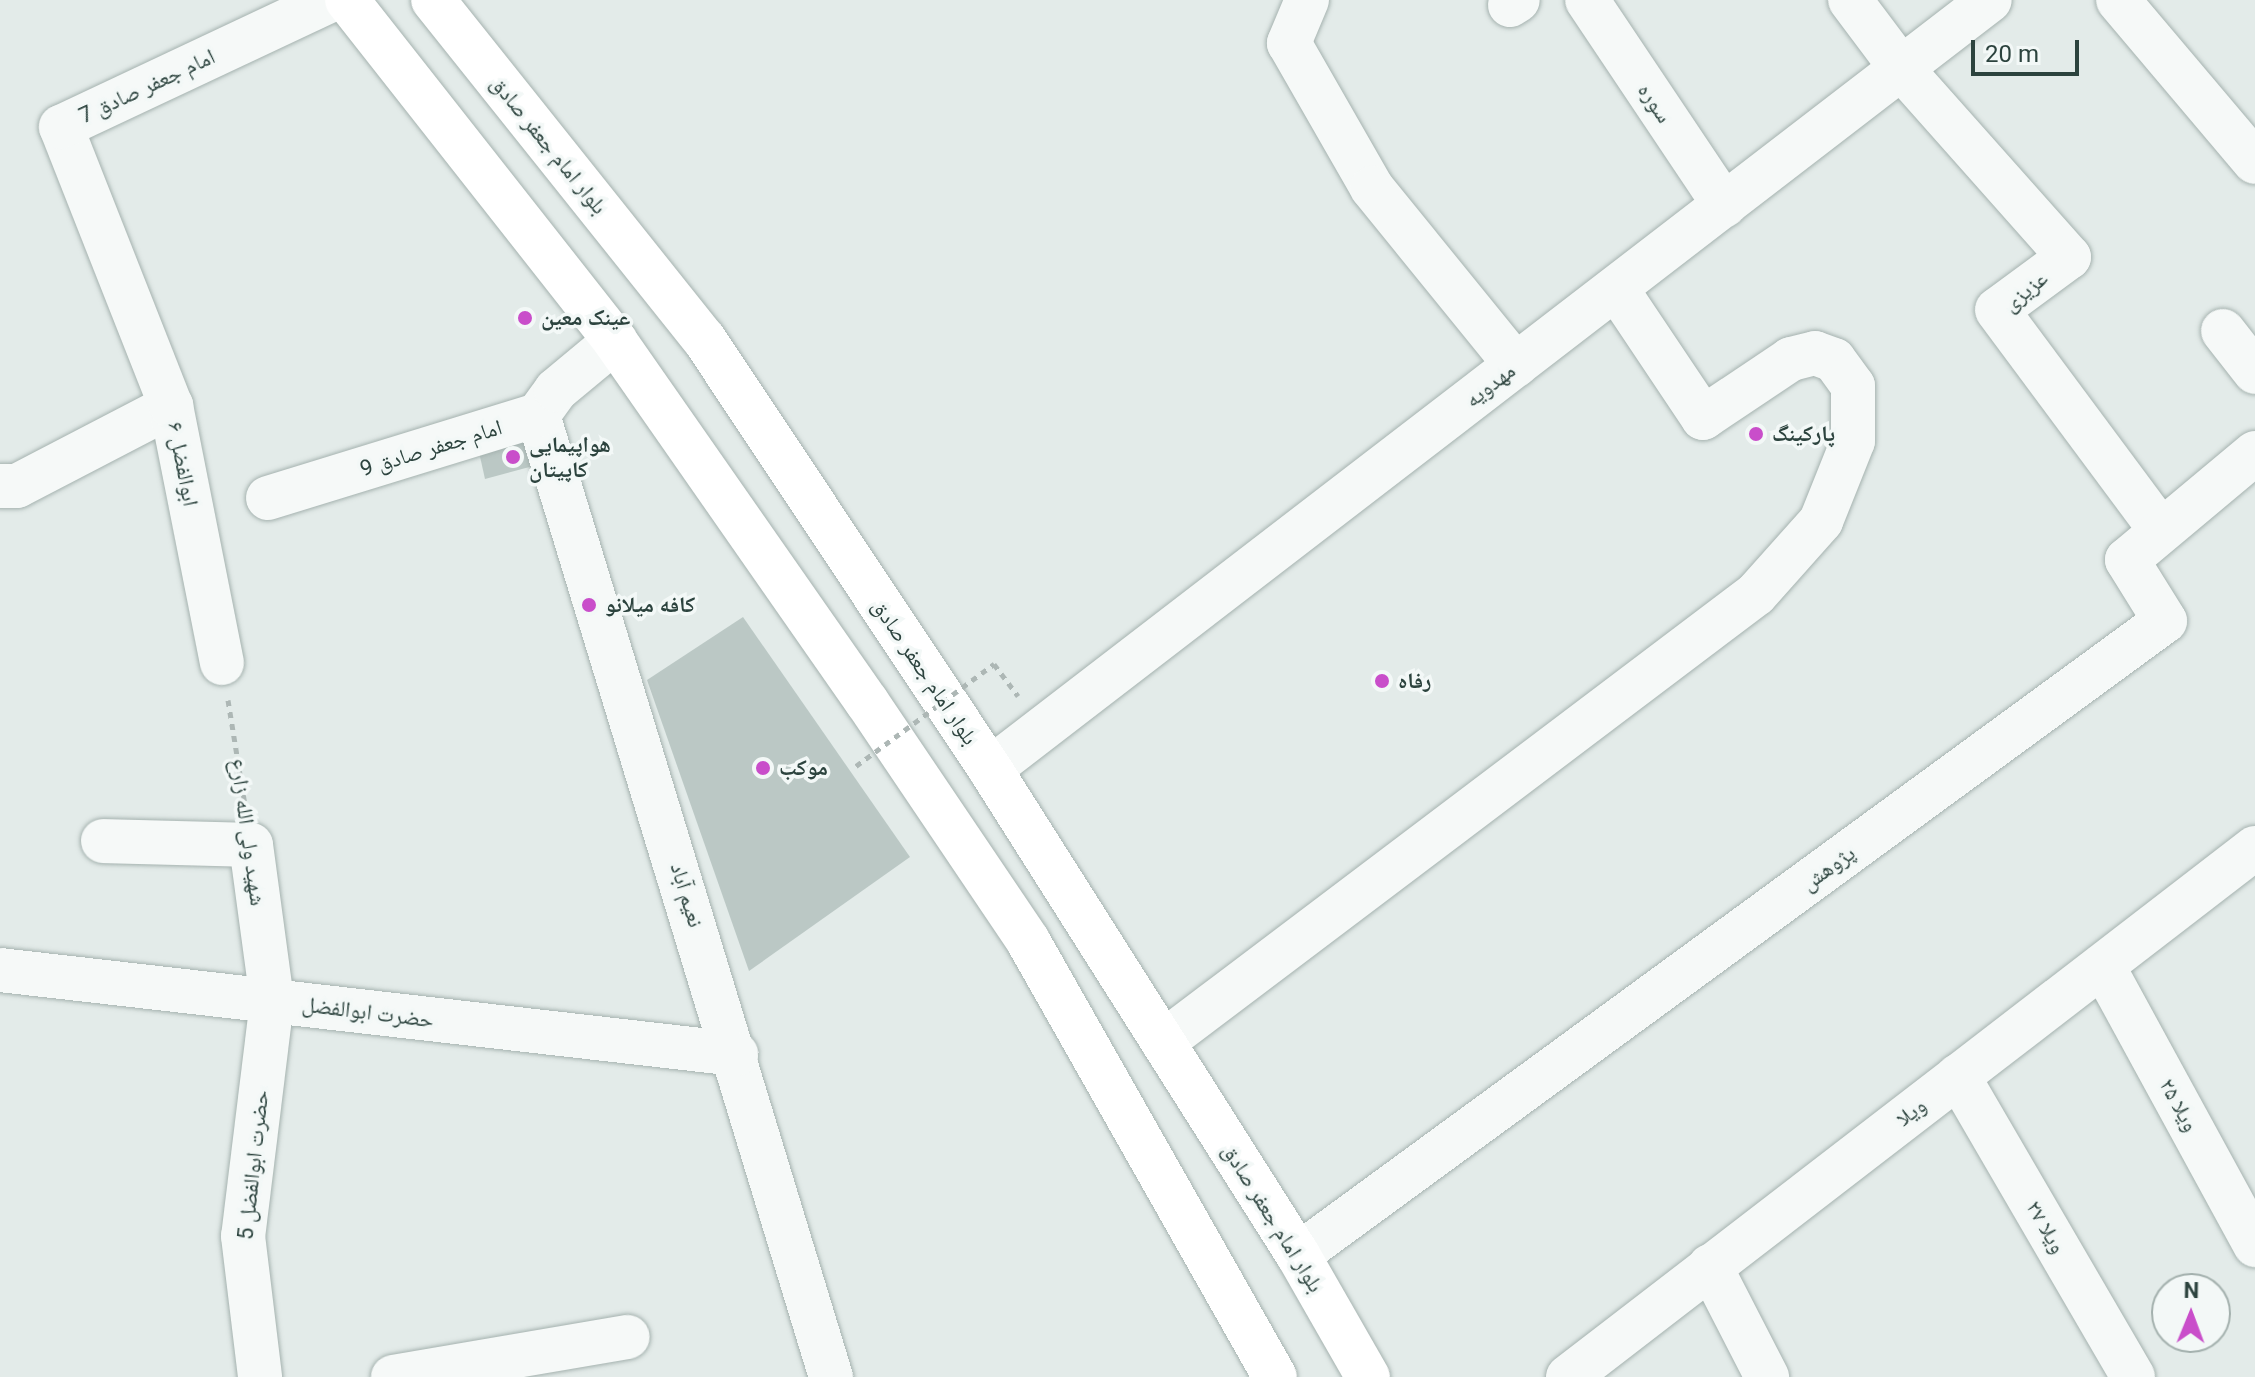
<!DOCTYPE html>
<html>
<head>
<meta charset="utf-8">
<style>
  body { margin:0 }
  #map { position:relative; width:2255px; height:1377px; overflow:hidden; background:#e3ebe9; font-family:Roboto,"Noto Naskh Arabic",sans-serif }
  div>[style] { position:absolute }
  .building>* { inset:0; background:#bbc8c5 }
  .path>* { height:5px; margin-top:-2.5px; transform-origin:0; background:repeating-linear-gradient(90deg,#adb7b5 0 6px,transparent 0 12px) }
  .roads { filter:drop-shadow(0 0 2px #a5b2af) drop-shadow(0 0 2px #a5b2af) }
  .minor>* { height:44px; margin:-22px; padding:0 22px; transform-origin:22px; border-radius:22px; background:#f6f9f8 }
  .major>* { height:44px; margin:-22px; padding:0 22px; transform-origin:22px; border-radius:22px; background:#fff }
  .path-bridge>* { height:5px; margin-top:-2.5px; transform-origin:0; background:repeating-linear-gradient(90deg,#adb7b5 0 6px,transparent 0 12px) }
  .dots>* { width:22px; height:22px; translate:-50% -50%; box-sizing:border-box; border:4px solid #f3f8f7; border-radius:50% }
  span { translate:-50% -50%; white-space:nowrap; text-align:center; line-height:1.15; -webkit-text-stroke:7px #f3f8f7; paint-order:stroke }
  .street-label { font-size:22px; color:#2c433e }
  .poi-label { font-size:22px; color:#2c433e; font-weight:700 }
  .left { translate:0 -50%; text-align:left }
  .north { position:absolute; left:2151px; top:1273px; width:80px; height:80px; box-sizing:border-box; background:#f3f8f7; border:2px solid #a3b0ad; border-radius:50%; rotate:1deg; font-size:22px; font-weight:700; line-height:32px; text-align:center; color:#2c433e }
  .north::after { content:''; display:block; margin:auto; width:28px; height:36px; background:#c94eca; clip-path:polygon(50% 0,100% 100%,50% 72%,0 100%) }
  .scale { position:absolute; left:1971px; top:40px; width:108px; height:36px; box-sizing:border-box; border:4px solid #2c433e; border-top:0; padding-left:10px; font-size:24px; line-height:28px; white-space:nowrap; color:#2c433e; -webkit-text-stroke:6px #f3f8f7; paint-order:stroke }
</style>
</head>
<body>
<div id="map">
  <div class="building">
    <div style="clip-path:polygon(538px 434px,548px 462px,485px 479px,479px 452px)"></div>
    <div style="clip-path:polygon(743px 617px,910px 857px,749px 971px,647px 680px)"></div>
  </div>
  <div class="path">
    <div style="left:994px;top:664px;width:40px;rotate:53deg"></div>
    <div style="left:228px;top:700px;width:106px;rotate:80.8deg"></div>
  </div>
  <div class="roads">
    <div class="minor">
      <div style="left:1307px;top:0;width:47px;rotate:112.7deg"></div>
      <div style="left:1289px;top:43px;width:167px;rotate:60.2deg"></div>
      <div style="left:1372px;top:188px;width:228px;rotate:50.9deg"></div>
      <div style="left:1587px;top:0;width:247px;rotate:56.2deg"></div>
      <div style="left:1850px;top:0;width:85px;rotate:53.1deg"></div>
      <div style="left:1901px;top:68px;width:253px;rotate:48.4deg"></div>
      <div style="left:2069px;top:257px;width:89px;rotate:143.6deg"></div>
      <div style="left:1997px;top:310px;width:275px;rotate:53.4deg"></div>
      <div style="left:2118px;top:0;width:212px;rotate:49.8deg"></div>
      <div style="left:1510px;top:5px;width:9px;rotate:-32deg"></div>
      <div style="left:2223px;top:331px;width:52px;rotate:52deg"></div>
      <div style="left:538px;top:415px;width:1006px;rotate:73.06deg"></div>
      <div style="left:0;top:486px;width:17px"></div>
      <div style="left:17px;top:486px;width:174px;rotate:-27.5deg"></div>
      <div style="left:268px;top:498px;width:282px;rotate:-17.1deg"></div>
      <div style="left:538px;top:415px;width:31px;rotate:-54deg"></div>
      <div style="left:556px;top:390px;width:77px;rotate:-39.7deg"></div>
      <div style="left:222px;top:663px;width:262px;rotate:-101.2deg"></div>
      <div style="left:171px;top:406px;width:300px;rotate:-111.5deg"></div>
      <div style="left:61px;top:127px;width:298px;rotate:-25.2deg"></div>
      <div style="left:990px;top:769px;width:1261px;rotate:-37.56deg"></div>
      <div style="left:103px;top:841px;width:148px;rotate:1.5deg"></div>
      <div style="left:251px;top:845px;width:157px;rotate:82.3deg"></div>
      <div style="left:272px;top:1001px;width:237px;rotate:97deg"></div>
      <div style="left:243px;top:1236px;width:142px;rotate:83.1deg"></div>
      <div style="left:2103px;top:966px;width:318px;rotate:61.4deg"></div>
      <div style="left:0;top:970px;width:741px;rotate:6.51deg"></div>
      <div style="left:1163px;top:1042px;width:743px;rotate:-37.07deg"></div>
      <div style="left:1756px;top:594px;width:98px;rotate:-48.3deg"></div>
      <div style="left:1821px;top:521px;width:86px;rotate:-68.2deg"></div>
      <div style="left:1853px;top:441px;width:55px;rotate:-90deg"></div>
      <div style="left:1853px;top:386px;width:32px;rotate:-126deg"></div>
      <div style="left:1834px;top:360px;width:20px;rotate:-160deg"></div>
      <div style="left:1815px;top:353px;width:25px;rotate:166deg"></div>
      <div style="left:1791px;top:359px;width:106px;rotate:146.2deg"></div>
      <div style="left:1703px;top:418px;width:156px;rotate:-123.8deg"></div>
      <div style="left:1958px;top:1076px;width:348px;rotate:59.8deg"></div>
      <div style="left:1298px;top:1255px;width:1074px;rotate:-36.18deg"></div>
      <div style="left:2165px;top:621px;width:72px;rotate:-121.9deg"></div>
      <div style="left:2127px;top:560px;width:167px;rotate:-39.9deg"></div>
      <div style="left:1710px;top:1266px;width:125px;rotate:62.8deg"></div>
      <div style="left:393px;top:1377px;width:238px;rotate:-9.7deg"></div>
      <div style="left:1568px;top:1377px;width:867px;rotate:-37.6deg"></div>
    </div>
    <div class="major">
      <div style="left:347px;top:0;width:434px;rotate:51.8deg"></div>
      <div style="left:615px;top:341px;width:440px;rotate:55.1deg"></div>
      <div style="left:867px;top:702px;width:288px;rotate:56deg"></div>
      <div style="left:1028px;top:941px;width:501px;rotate:60.47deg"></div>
      <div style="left:433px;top:0;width:434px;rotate:51.4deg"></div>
      <div style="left:704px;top:339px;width:516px;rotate:56.37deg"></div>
      <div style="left:990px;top:769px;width:575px;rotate:57.64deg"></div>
      <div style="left:1298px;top:1255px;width:141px;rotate:60.2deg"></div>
    </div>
  </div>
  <div class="path-bridge">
    <div style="left:856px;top:766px;width:172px;rotate:-36.5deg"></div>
  </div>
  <div class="dots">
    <div style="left:525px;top:318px;background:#c94eca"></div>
    <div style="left:1756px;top:434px;background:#c94eca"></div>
    <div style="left:513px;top:457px;background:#c94eca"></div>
    <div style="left:589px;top:605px;background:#c94eca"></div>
    <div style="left:1382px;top:681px;background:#c94eca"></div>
    <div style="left:763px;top:768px;background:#c94eca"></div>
  </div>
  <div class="street-label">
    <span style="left:147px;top:86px;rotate:-25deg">امام جعفر صادق 7</span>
    <span style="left:1655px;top:103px;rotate:56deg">سوره</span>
    <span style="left:549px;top:145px;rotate:51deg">بلوار امام جعفر صادق</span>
    <span style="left:2025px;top:291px;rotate:-39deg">عزیزی</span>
    <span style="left:1490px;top:385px;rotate:-38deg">مهدویه</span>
    <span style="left:431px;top:448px;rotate:-17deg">امام جعفر صادق 9</span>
    <span style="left:183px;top:464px;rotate:79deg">ابوالفضل ۶</span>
    <span style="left:925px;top:672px;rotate:56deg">بلوار امام جعفر صادق</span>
    <span style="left:248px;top:832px;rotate:82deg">شهید ولی الله زارع</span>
    <span style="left:1828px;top:868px;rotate:-36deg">پژوهش</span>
    <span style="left:687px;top:895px;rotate:73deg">نعیم آباد</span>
    <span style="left:368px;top:1012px;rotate:7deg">حضرت ابوالفضل</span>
    <span style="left:2179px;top:1105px;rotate:61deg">ویلا ۲۵</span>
    <span style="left:1911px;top:1112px;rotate:-37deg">ویلا</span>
    <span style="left:253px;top:1165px;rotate:-84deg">حضرت ابوالفضل 5</span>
    <span style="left:1273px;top:1218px;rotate:58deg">بلوار امام جعفر صادق</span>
    <span style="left:2046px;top:1227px;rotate:60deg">ویلا ۲۷</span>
  </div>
  <div class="poi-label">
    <span class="left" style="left:541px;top:318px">عینک معین</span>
    <span class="left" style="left:1772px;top:434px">پارکینگ</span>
    <span class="left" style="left:529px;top:457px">هواپیمایی<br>کاپیتان</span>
    <span class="left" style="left:605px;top:605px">کافه میلانو</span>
    <span class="left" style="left:1398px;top:681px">رفاه</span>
    <span class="left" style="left:779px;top:768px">موکب</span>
  </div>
  <div class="north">N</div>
  <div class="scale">20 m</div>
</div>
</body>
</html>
